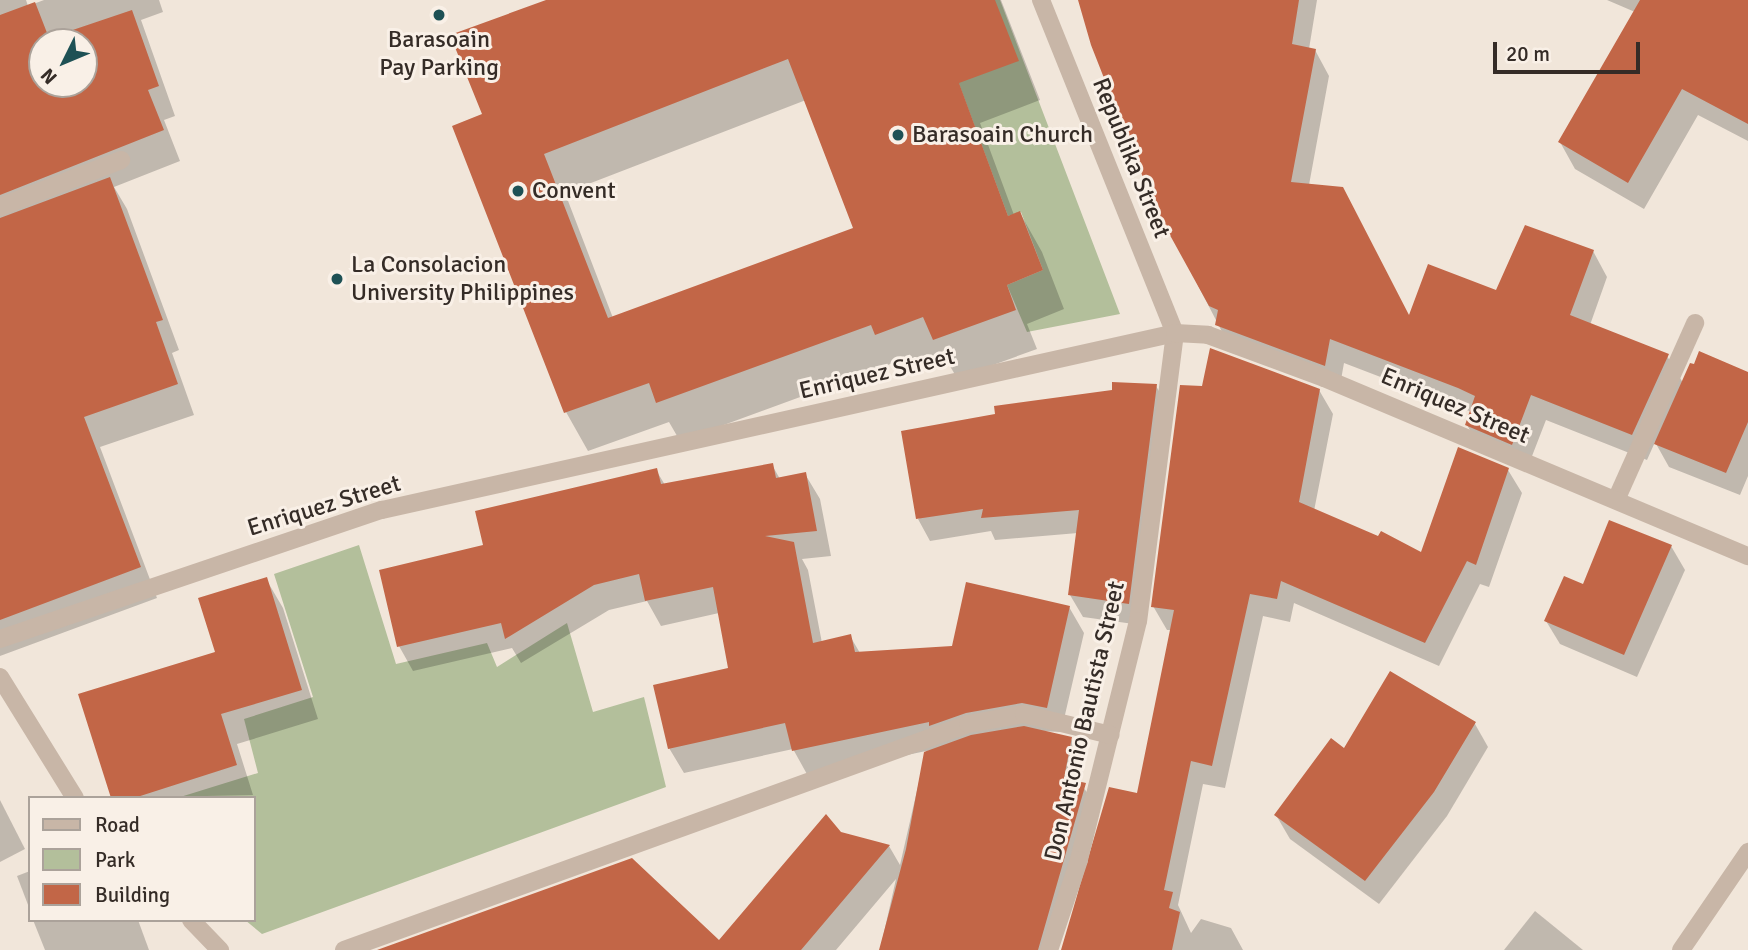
<!DOCTYPE html>
<html>
<head>
<meta charset="utf-8">
<style>
  body { margin:0 }
  #map { position:relative; width:1748px; height:950px; overflow:hidden; background:#f1e6da; font-family:Signika,sans-serif }
  div>[style] { position:absolute }
  .green>* { inset:0; background:#b3bf9b }
  .shadow>* { inset:0; background:#0003 }
  .building>* { inset:0; background:#c26647 }
  .service>* { height:18px; margin:-9px; padding:0 9px; transform-origin:9px; border-radius:9px; background:#c8b6a7 }
  .minor>* { height:18px; margin:-9px; padding:0 9px; transform-origin:9px; border-radius:9px; background:#c8b6a7 }
  .dots>* { width:19px; height:19px; translate:-50% -50%; box-sizing:border-box; border:4px solid #f9f0e7; border-radius:50% }
  span { translate:-50% -50%; white-space:nowrap; text-align:center; line-height:1.15; -webkit-text-stroke:6px #f9f0e7; paint-order:stroke }
  .poi-label { font-size:24px; color:#352c27 }
  .left { translate:0 -50%; text-align:left }
  .street-label { font-size:24px; color:#352c27 }
  .legend { position:absolute; left:28px; top:796px; width:228px; height:126px; box-sizing:border-box; background:#f9f0e7; border:2px solid #aba29a; margin:0; padding:9px 12px; list-style:none; font-size:21px; color:#352c27 }
  .legend li { display:flex; align-items:center; gap:14px; height:35px }
  .legend b { width:35px; border:2px solid #aba29a }
  .north { position:absolute; left:28px; top:28px; width:70px; height:70px; box-sizing:border-box; background:#f9f0e7; border:2px solid #aba29a; border-radius:50%; rotate:227deg; font-size:19px; font-weight:700; line-height:28px; text-align:center; color:#352c27 }
  .north::after { content:''; display:block; margin:auto; width:24px; height:32px; background:#1e5155; clip-path:polygon(50% 0,100% 100%,50% 72%,0 100%) }
  .scale { position:absolute; left:1493px; top:42px; width:147px; height:32px; box-sizing:border-box; border:4px solid #352c27; border-top:0; padding-left:9px; font-size:21px; line-height:24px; white-space:nowrap; color:#352c27; -webkit-text-stroke:5px #f9f0e7; paint-order:stroke }
</style>
</head>
<body>
<div id="map">
  <div class="green">
    <div style="clip-path:polygon(928px 0,1000px 0,1120px 314px,1027px 332px,1007px 285px,1043px 270px,1021px 212px,1008px 216px)"></div>
    <div style="clip-path:polygon(359px 545px,396px 664px,487px 643px,497px 667px,567px 623px,593px 712px,644px 697px,666px 787px,262px 934px,245px 920px,254px 920px,254px 798px,177px 798px,258px 773px,244px 719px,313px 697px,274px 574px)"></div>
  </div>
  <div class="shadow">
    <div style="clip-path:polygon(evenodd,0 0,26px 0,28px 6px,44px 0,159px 0,163px 12px,141px 20px,175px 116px,164px 120px,180px 161px,114px 187px,127px 209px,179px 350px,172px 353px,194px 415px,100px 447px,157px 598px,0 656px,0 0,42px 42px,84px 42px,84px 84px,42px 84px,42px 42px)"></div>
    <div style="clip-path:polygon(evenodd,550px 0,1001px 0,1040px 100px,980px 123px,1014px 215px,1020px 213px,1042px 252px,1064px 309px,1027px 324px,1037px 349px,957px 378px,944px 356px,899px 373px,893px 363px,680px 441px,669px 422px,588px 451px,566px 412px,485px 115px,550px 0,806px 100px,855px 229px,613px 318px,565px 193px,806px 100px)"></div>
    <div style="clip-path:polygon(1080px 0,1317px 0,1309px 49px,1315px 50px,1329px 76px,1309px 185px,1410px 317px,1497px 292px,1593px 251px,1607px 277px,1590px 325px,1667px 356px,1683px 383px,1748px 374px,1748px 476px,1740px 495px,1669px 467px,1655px 442px,1647px 460px,1546px 420px,1527px 469px,1482px 450px,1467px 425px,1472px 412px,1344px 363px,1339px 391px,1232px 351px,1159px 210px)"></div>
    <div style="clip-path:polygon(1607px 0,1748px 0,1748px 141px,1698px 115px,1644px 209px,1575px 169px,1560px 142px,1635px 12px)"></div>
    <div style="clip-path:polygon(1156px 386px,1169px 408px,1141px 625px,1083px 617px,1070px 595px,1078px 533px,995px 540px,991px 531px,930px 541px,918px 519px)"></div>
    <div style="clip-path:polygon(1319px 390px,1333px 414px,1314px 511px,1422px 554px,1508px 470px,1522px 493px,1489px 587px,1480px 584px,1439px 666px,1294px 603px,1290px 622px,1263px 616px,1225px 788px,1203px 784px,1178px 905px,1191px 933px,1201px 919px,1231px 928px,1243px 950px,1069px 950px,1080px 881px,1057px 950px,880px 950px,896px 879px,836px 950px,383px 950px,719px 943px,840px 833px,889px 846px,900px 865px,926px 751px,808px 776px,793px 749px,684px 773px,669px 748px,730px 669px,719px 613px,661px 626px,647px 601px,609px 610px,521px 663px,512px 648px,413px 671px,399px 646px,485px 547px,656px 470px,665px 485px,772px 465px,780px 479px,805px 474px,820px 499px,831px 556px,802px 559px,808px 570px,822px 643px,850px 636px,860px 653px,953px 647px,1069px 607px,1084px 633px,1061px 732px,1040px 731px,1071px 739px,1084px 762px,1080px 783px,1098px 807px,1083px 880px,1138px 795px,1172px 630px,1167px 630px,1153px 606px)"></div>
    <div style="clip-path:polygon(1671px 546px,1685px 570px,1637px 677px,1560px 644px,1546px 621px,1584px 586px)"></div>
    <div style="clip-path:polygon(266px 579px,283px 608px,318px 719px,237px 744px,253px 795px,113px 798px)"></div>
    <div style="clip-path:polygon(1475px 724px,1488px 747px,1447px 816px,1379px 904px,1290px 839px,1276px 815px,1345px 750px)"></div>
    <div style="clip-path:polygon(0 800px,25px 849px,0 862px)"></div>
    <div style="clip-path:polygon(30px 871px,30px 910px,17px 876px)"></div>
    <div style="clip-path:polygon(1535px 911px,1583px 950px,1504px 950px)"></div>
    <div style="clip-path:polygon(33px 920px,138px 920px,149px 950px,45px 950px)"></div>
  </div>
  <div class="building">
    <div style="clip-path:polygon(evenodd,546px 0,995px 0,1019px 61px,959px 83px,1008px 216px,1020px 211px,1043px 270px,1007px 285px,1016px 310px,933px 340px,923px 317px,875px 335px,871px 325px,656px 403px,649px 383px,564px 413px,452px 126px,482px 114px,450px 35px,546px 0,788px 59px,853px 228px,608px 318px,544px 154px,788px 59px)"></div>
    <div style="clip-path:polygon(1078px 0,1299px 0,1292px 44px,1316px 49px,1291px 182px,1343px 187px,1409px 315px,1428px 264px,1496px 290px,1525px 225px,1594px 250px,1570px 315px,1669px 354px,1632px 435px,1531px 395px,1512px 445px,1465px 425px,1475px 396px,1458px 388px,1330px 339px,1325px 366px,1215px 325px,1218px 310px,1209px 306px,1155px 208px,1091px 45px)"></div>
    <div style="clip-path:polygon(1640px 0,1748px 0,1748px 124px,1682px 89px,1628px 183px,1558px 142px)"></div>
    <div style="clip-path:polygon(evenodd,35px 2px,49px 38px,132px 10px,159px 86px,148px 90px,164px 130px,0 195px,0 15px,35px 2px,42px 42px,84px 42px,84px 84px,42px 84px,42px 42px)"></div>
    <div style="clip-path:polygon(110px 177px,163px 320px,156px 322px,178px 384px,84px 417px,141px 567px,0 620px,0 218px)"></div>
    <div style="clip-path:polygon(1210px 348px,1320px 389px,1299px 502px,1378px 536px,1381px 531px,1421px 552px,1458px 447px,1509px 468px,1476px 565px,1467px 561px,1425px 643px,1281px 581px,1277px 599px,1250px 594px,1212px 766px,1191px 761px,1164px 890px,1173px 892px,1169px 908px,1180px 912px,1172px 950px,1061px 950px,1109px 787px,1137px 793px,1174px 610px,1151px 607px,1180px 385px,1202px 386px)"></div>
    <div style="clip-path:polygon(1699px 351px,1748px 372px,1748px 422px,1726px 473px,1654px 444px,1690px 363px,1694px 364px)"></div>
    <div style="clip-path:polygon(1112px 382px,1157px 384px,1129px 604px,1068px 595px,1079px 510px,981px 518px,983px 509px,916px 519px,901px 431px,995px 414px,994px 406px,1112px 390px)"></div>
    <div style="clip-path:polygon(773px 463px,776px 478px,806px 472px,817px 531px,765px 536px,794px 542px,813px 643px,851px 634px,855px 652px,952px 646px,966px 582px,1070px 606px,1047px 708px,1022px 703px,966px 713px,929px 726px,929px 722px,792px 751px,785px 723px,668px 749px,653px 685px,728px 668px,713px 587px,645px 601px,639px 574px,594px 585px,505px 639px,501px 623px,397px 647px,379px 570px,483px 545px,475px 511px,657px 468px,661px 484px)"></div>
    <div style="clip-path:polygon(1609px 520px,1672px 545px,1624px 655px,1544px 621px,1564px 576px,1583px 584px)"></div>
    <div style="clip-path:polygon(267px 577px,302px 690px,221px 714px,237px 765px,134px 798px,111px 798px,78px 694px,215px 652px,198px 598px)"></div>
    <div style="clip-path:polygon(1390px 671px,1476px 722px,1434px 792px,1365px 881px,1274px 815px,1331px 738px,1344px 748px)"></div>
    <div style="clip-path:polygon(1024px 726px,1072px 737px,1064px 778px,1086px 783px,1038px 950px,879px 950px,906px 849px,924px 752px,971px 735px)"></div>
    <div style="clip-path:polygon(826px 814px,841px 832px,890px 845px,801px 950px,377px 950px,632px 858px,719px 940px)"></div>
  </div>
  <div class="service">
    <div style="left:1616px;top:500px;width:194px;rotate:-65.9deg"></div>
  </div>
  <div class="minor">
    <div style="left:1041px;top:0;width:359px;rotate:68.1deg"></div>
    <div style="left:1175px;top:333px;width:290px;rotate:97.3deg"></div>
    <div style="left:1138px;top:621px;width:246px;rotate:103.9deg"></div>
    <div style="left:1079px;top:860px;width:95px;rotate:108.4deg"></div>
    <div style="left:0;top:207px;width:130px;rotate:-21.2deg"></div>
    <div style="left:0;top:639px;width:403px;rotate:-18.7deg"></div>
    <div style="left:382px;top:510px;width:813px;rotate:-12.58deg"></div>
    <div style="left:1175px;top:333px;width:33px;rotate:3deg"></div>
    <div style="left:1208px;top:335px;width:124px;rotate:20.3deg"></div>
    <div style="left:1324px;top:378px;width:460px;rotate:22.8deg"></div>
    <div style="left:0;top:677px;width:142px;rotate:58.2deg"></div>
    <div style="left:191px;top:920px;width:42px;rotate:46deg"></div>
    <div style="left:344px;top:950px;width:664px;rotate:-19.91deg"></div>
    <div style="left:968px;top:724px;width:57px;rotate:-10.1deg"></div>
    <div style="left:1024px;top:714px;width:89px;rotate:13.6deg"></div>
    <div style="left:1681px;top:950px;width:119px;rotate:-55.6deg"></div>
  </div>
  <div class="dots">
    <div style="left:439px;top:15px;background:#1e5155"></div>
    <div style="left:898px;top:135px;background:#1e5155"></div>
    <div style="left:518px;top:191px;background:#1e5155"></div>
    <div style="left:337px;top:279px;background:#1e5155"></div>
  </div>
  <div class="poi-label">
    <span style="left:439px;top:54px">Barasoain<br>Pay Parking</span>
    <span class="left" style="left:912px;top:135px">Barasoain Church</span>
    <span class="left" style="left:532px;top:191px">Convent</span>
    <span class="left" style="left:351px;top:279px">La Consolacion<br>University Philippines</span>
  </div>
  <div class="street-label">
    <span style="left:1131px;top:158px;rotate:68deg">Republika Street</span>
    <span style="left:877px;top:374px;rotate:-13deg">Enriquez Street</span>
    <span style="left:1455px;top:406px;rotate:23deg">Enriquez Street</span>
    <span style="left:324px;top:506px;rotate:-17deg">Enriquez Street</span>
    <span style="left:1085px;top:721px;rotate:-77deg">Don Antonio Bautista Street</span>
  </div>
  <ul class="legend">
  <li><b style="height:9px;background:#c8b6a7"></b>Road</li>
  <li><b style="height:19px;background:#b3bf9b"></b>Park</li>
  <li><b style="height:19px;background:#c26647"></b>Building</li>
  </ul>
  <div class="north">N</div>
  <div class="scale">20 m</div>
</div>
</body>
</html>
